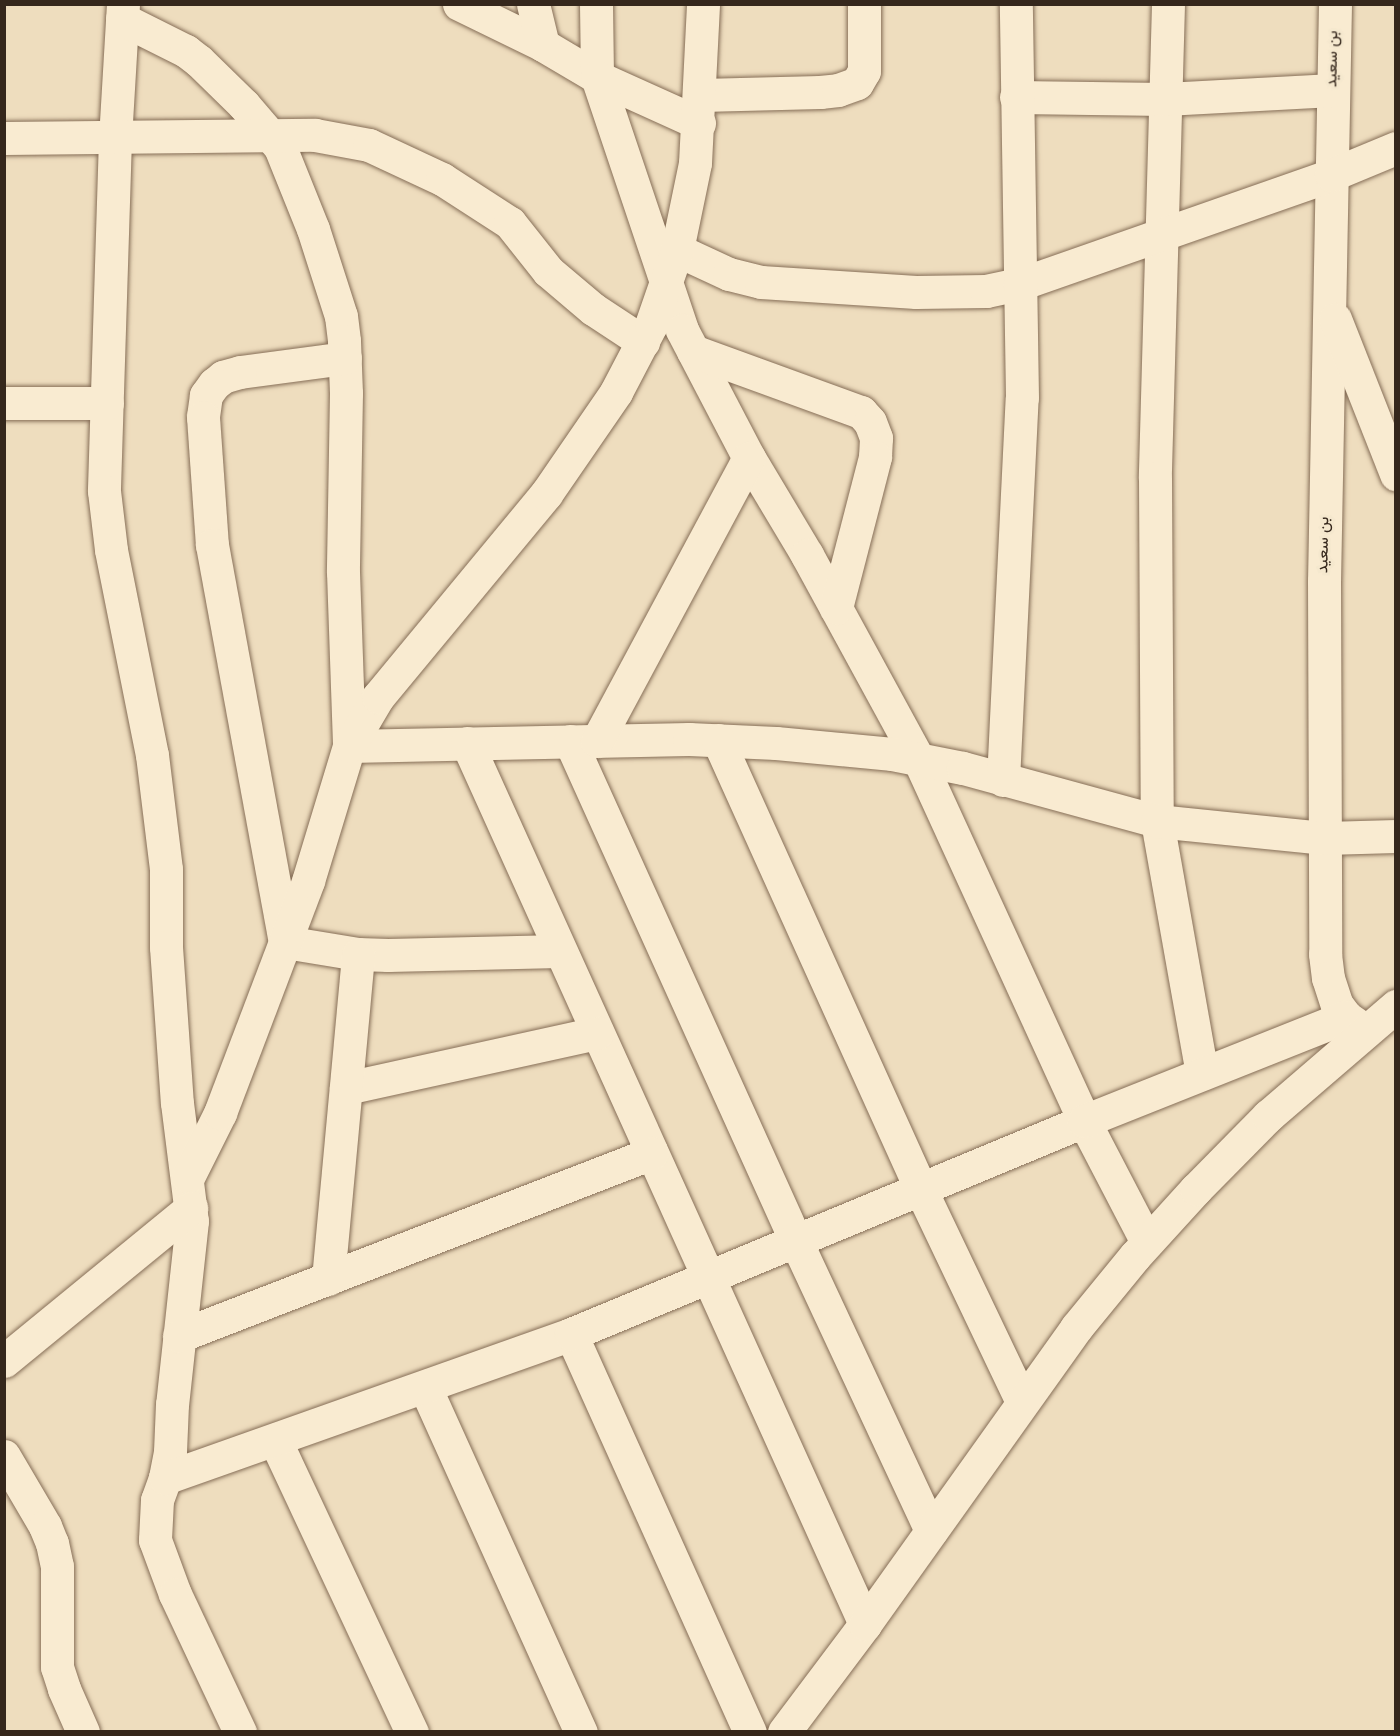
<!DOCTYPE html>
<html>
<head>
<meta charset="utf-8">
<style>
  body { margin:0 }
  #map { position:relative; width:1400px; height:1736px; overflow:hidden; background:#eeddbe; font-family:Georgia,Vazirmatn,serif }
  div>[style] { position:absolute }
  .roads { filter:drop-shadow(0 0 2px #866e57) drop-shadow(0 0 2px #866e57) }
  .minor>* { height:33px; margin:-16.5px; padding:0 16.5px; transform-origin:16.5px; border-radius:16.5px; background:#f9ebd1 }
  span { translate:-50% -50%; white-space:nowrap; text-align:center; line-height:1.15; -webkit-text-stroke:6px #f5e8ce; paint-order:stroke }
  .street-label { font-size:16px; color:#35271c }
  .frame { position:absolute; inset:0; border:6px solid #35271c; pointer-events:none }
</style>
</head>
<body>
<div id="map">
  <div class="roads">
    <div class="minor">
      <div style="left:123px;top:4px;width:134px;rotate:93.4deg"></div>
      <div style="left:115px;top:138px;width:353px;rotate:91.8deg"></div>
      <div style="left:104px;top:491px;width:59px;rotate:83.2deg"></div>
      <div style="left:111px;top:550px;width:209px;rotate:78.7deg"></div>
      <div style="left:152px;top:755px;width:115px;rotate:83deg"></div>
      <div style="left:166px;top:869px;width:78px;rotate:90deg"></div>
      <div style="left:166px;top:947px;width:156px;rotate:86deg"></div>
      <div style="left:177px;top:1103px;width:119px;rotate:82.8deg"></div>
      <div style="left:192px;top:1221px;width:184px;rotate:96.2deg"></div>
      <div style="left:172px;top:1404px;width:48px;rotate:92.4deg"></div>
      <div style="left:170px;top:1452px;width:26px;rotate:101deg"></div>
      <div style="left:165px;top:1478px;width:23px;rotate:110deg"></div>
      <div style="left:157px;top:1500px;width:40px;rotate:92.9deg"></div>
      <div style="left:155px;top:1540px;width:58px;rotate:69.7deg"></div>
      <div style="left:175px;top:1594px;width:153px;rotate:64.8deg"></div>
      <div style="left:459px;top:4px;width:93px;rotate:26deg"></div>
      <div style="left:543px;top:45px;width:63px;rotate:30.7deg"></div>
      <div style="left:597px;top:77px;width:112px;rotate:24.3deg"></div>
      <div style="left:533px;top:4px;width:42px;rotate:76.3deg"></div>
      <div style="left:596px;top:4px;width:73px;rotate:89.2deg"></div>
      <div style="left:597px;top:77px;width:267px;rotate:71.4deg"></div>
      <div style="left:682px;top:330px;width:144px;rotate:62.4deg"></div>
      <div style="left:749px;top:458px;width:113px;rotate:59.1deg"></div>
      <div style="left:807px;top:555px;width:234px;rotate:61.4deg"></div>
      <div style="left:919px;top:760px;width:397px;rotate:65.4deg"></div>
      <div style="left:1084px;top:1121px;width:136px;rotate:62.5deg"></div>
      <div style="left:1168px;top:4px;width:474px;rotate:91.6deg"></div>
      <div style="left:1155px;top:478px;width:343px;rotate:89.7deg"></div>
      <div style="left:1157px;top:821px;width:256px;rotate:79.9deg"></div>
      <div style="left:1335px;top:4px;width:577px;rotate:91.09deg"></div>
      <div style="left:1324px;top:581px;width:373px;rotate:89.8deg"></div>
      <div style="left:1325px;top:954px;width:24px;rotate:83deg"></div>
      <div style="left:1328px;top:978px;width:28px;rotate:72deg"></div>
      <div style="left:1337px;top:1005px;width:15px;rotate:53deg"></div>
      <div style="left:1346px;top:1017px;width:24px;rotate:35deg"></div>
      <div style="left:122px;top:19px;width:72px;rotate:26.6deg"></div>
      <div style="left:186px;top:51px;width:16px;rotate:38deg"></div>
      <div style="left:199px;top:61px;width:63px;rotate:44.4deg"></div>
      <div style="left:244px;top:105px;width:55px;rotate:49.4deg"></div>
      <div style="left:280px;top:147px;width:88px;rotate:68.1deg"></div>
      <div style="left:313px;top:229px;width:91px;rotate:72.2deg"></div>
      <div style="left:341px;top:316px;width:25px;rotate:83deg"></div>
      <div style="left:344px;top:341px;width:52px;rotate:87.8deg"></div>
      <div style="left:346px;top:393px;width:179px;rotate:91deg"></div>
      <div style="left:343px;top:572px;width:174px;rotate:88deg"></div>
      <div style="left:349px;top:746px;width:340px;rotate:-1.2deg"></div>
      <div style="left:689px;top:739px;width:87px;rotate:2.6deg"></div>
      <div style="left:776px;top:743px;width:117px;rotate:5.4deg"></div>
      <div style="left:892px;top:754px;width:72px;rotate:11.2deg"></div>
      <div style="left:963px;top:768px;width:201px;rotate:15.3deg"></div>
      <div style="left:1157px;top:821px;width:169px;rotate:5.8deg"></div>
      <div style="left:1325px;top:838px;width:71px;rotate:-1.6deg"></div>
      <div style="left:701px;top:95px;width:119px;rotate:-1.4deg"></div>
      <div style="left:820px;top:92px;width:18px;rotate:-6deg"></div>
      <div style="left:838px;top:90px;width:20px;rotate:-20deg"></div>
      <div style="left:857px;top:83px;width:14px;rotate:-60deg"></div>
      <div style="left:864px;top:71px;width:67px;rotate:-90deg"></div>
      <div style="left:1016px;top:97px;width:149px;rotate:0.8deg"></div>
      <div style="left:1165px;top:99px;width:168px;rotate:-3.1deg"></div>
      <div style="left:4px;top:138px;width:311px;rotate:-0.6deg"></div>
      <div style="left:315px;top:135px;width:55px;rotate:10.5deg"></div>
      <div style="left:369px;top:145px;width:81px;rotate:25deg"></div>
      <div style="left:442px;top:179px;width:81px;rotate:32.9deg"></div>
      <div style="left:510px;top:223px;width:61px;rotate:51.6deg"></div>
      <div style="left:548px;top:271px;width:59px;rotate:40.2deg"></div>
      <div style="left:593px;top:309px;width:60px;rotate:33.4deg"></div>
      <div style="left:677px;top:250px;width:57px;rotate:24.8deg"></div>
      <div style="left:729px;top:274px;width:33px;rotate:14deg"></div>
      <div style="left:761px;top:282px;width:155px;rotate:3.7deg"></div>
      <div style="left:916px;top:292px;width:70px;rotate:-0.8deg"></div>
      <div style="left:986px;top:291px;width:35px;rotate:-12deg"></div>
      <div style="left:1020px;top:284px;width:330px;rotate:-19.3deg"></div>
      <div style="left:1331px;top:175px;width:70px;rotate:-22.6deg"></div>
      <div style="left:1335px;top:319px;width:167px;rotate:68.5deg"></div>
      <div style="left:693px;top:351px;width:179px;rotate:20deg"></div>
      <div style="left:861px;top:412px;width:13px;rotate:48deg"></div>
      <div style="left:870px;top:422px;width:17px;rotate:69deg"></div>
      <div style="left:876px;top:438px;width:19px;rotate:93deg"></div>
      <div style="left:875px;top:457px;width:156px;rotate:104.5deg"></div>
      <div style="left:345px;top:358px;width:106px;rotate:172.4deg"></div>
      <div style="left:240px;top:372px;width:18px;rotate:164deg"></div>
      <div style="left:223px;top:377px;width:11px;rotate:142deg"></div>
      <div style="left:214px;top:384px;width:14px;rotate:126deg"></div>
      <div style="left:206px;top:395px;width:22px;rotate:98deg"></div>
      <div style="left:203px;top:417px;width:128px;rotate:86deg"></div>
      <div style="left:212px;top:545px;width:404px;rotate:79.6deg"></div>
      <div style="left:285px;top:942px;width:74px;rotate:9.3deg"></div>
      <div style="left:358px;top:954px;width:30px;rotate:2deg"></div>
      <div style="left:388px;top:955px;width:172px;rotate:-1.3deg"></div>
      <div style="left:4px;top:403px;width:103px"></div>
      <div style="left:718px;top:740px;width:491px;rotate:65.7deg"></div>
      <div style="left:920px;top:1188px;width:237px;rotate:64.5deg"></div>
      <div style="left:570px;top:741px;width:546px;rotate:65.69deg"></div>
      <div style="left:795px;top:1239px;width:322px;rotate:65deg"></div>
      <div style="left:597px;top:741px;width:321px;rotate:-61.8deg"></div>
      <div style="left:467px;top:743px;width:967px;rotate:65.69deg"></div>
      <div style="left:1003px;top:780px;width:382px;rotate:-87.2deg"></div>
      <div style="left:1022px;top:398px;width:394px;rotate:-90.9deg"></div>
      <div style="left:346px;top:1088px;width:257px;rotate:-12.4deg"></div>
      <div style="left:188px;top:1177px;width:72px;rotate:-63.4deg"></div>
      <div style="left:220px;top:1113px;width:248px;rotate:-69.2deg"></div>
      <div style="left:308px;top:881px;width:141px;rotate:-73.1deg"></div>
      <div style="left:349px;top:746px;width:57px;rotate:-59.4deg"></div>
      <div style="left:378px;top:697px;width:264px;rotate:-50.4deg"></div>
      <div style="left:546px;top:494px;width:124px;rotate:-55.5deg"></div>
      <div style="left:616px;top:392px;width:76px;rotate:-62.4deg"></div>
      <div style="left:651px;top:325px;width:79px;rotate:-70.9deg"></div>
      <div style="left:677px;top:250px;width:89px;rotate:-78.3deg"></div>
      <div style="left:695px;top:163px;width:159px;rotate:-87.1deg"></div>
      <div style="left:328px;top:1279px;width:326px;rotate:-84.7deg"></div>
      <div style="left:571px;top:1334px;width:436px;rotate:65.8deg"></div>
      <div style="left:179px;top:1336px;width:507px;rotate:-21.15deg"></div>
      <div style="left:4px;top:1361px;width:242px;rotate:-39.3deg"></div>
      <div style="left:425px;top:1387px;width:379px;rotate:65.7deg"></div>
      <div style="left:275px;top:1440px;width:323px;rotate:64.9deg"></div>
      <div style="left:4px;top:1456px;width:81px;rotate:59.6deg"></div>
      <div style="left:45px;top:1526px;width:18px;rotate:68deg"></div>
      <div style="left:52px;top:1543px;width:24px;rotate:78deg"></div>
      <div style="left:57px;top:1566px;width:101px;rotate:90deg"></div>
      <div style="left:57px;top:1667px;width:23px;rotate:72deg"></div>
      <div style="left:64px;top:1689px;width:47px;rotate:66.2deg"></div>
      <div style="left:165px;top:1478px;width:431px;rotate:-19.5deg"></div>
      <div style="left:571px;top:1334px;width:555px;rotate:-22.55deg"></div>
      <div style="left:1084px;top:1121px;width:282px;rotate:-21.7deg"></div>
      <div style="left:784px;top:1732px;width:135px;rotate:-53.1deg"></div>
      <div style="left:865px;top:1624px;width:364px;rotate:-54.5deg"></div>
      <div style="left:1076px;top:1328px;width:93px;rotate:-50.7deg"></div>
      <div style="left:1135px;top:1256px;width:91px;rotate:-47.7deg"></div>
      <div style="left:1196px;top:1189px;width:103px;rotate:-45.4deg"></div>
      <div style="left:1268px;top:1116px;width:169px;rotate:-40.7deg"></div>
    </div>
  </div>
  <div class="street-label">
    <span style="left:1334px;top:59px;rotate:-89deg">بن سعيد</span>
    <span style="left:1325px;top:545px;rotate:-89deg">بن سعيد</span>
  </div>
  <div class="frame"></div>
</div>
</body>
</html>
